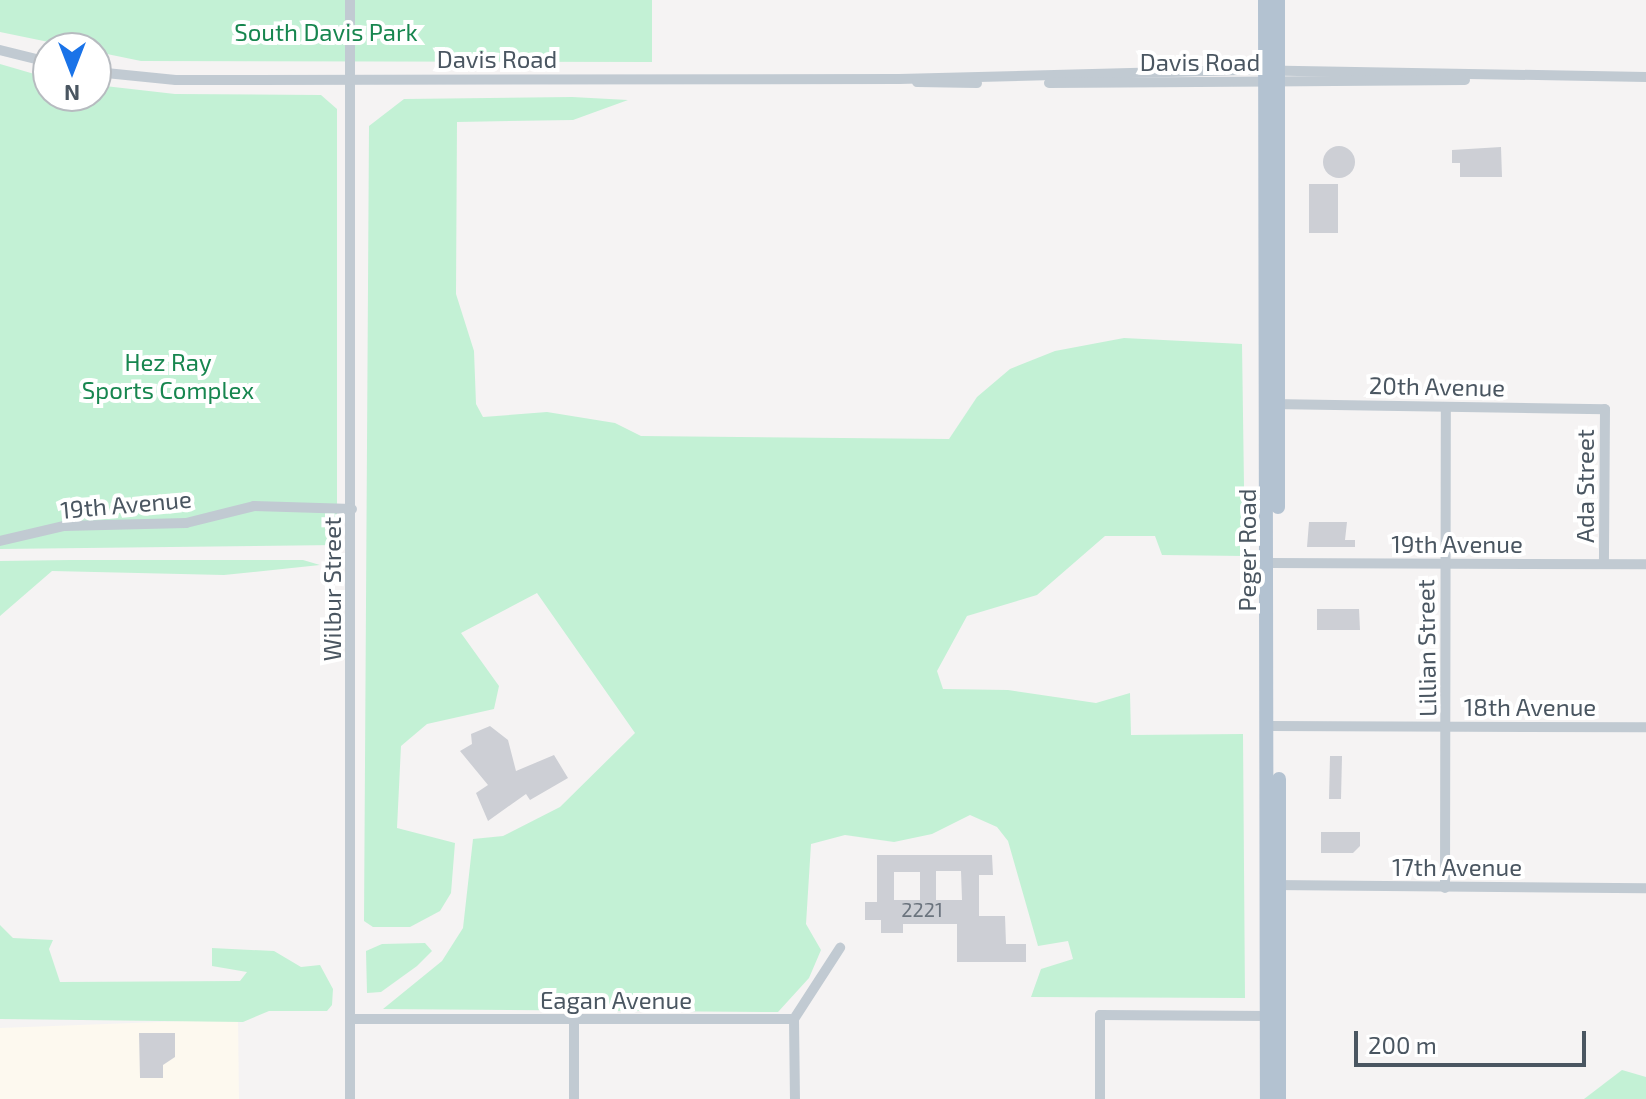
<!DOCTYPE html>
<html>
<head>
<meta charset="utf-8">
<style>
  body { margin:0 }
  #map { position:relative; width:1646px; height:1099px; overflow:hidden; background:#f5f3f3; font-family:"Exo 2",sans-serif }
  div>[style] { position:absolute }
  .commercial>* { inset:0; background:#fdf9ef }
  .green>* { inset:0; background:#c3f1d5 }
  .building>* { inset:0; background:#cdcfd5 }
  .round { border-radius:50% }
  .minor>* { height:10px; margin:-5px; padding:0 5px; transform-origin:5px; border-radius:5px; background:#c1cad2 }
  .major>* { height:14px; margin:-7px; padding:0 7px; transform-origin:7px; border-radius:7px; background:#b3c2d1 }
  span { translate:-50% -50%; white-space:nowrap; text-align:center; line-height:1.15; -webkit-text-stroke:8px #fff; paint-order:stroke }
  .number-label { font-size:20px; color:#6b747e }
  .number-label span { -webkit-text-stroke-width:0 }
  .park-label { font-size:24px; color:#17864f }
  .street-label { font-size:24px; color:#4a5661 }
  .north { position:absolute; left:32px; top:32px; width:80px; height:80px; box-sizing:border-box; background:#fff; border:2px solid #b7bbc0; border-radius:50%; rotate:180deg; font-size:22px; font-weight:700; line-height:32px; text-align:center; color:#4a5661 }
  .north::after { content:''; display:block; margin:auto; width:28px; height:36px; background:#1a73e8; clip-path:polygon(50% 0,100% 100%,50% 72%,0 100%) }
  .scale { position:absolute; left:1354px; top:1031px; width:232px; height:36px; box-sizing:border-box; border:4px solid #4a5661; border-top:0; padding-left:10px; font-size:24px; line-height:28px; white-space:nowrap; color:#4a5661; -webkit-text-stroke:6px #fff; paint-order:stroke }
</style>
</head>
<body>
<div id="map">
  <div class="commercial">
    <div style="clip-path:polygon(238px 1019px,239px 1099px,0 1099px,0 1028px)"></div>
  </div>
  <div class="green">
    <div style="clip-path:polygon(0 0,652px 0,652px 62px,141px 61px,0 32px)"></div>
    <div style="clip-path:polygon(0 64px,48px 78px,48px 96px,96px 96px,96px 85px,175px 94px,321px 95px,337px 109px,337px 545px,0 549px)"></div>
    <div style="clip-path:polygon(572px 97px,628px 100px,573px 120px,457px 122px,456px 294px,474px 351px,476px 404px,483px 417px,547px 412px,615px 423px,641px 436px,949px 439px,977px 397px,1010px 369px,1055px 351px,1124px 338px,1242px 344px,1245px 556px,1162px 555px,1155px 536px,1105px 536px,1037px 595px,967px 616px,937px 671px,943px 689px,1008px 690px,1096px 703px,1130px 693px,1131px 735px,1243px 734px,1245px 998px,1031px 997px,1041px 969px,1073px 959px,1068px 941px,1038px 946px,1008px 841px,997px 827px,970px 815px,932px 834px,894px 842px,845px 835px,811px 844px,806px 924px,821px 950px,809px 978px,778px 1012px,383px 1009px,442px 961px,463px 928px,473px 839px,503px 836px,560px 807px,635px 733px,537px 593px,461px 633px,499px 686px,494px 709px,427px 724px,401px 746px,397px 828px,455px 843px,451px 893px,440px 911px,410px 927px,373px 927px,364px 921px,369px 126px,404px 99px)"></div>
    <div style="clip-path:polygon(70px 560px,303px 560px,320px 565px,224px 575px,52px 571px,0 616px,0 561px)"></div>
    <div style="clip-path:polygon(0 925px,13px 938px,53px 940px,49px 949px,60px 982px,240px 981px,247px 972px,212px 966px,212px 948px,274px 951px,301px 967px,320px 965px,333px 989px,332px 1005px,327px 1011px,269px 1011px,243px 1022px,0 1019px)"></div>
    <div style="clip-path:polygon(425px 943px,432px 951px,417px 966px,381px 992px,367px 993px,366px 951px,382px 944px)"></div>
    <div style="clip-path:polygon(1622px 1070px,1646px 1077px,1646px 1099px,1584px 1099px)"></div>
  </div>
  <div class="building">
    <div class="round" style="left:1323px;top:146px;width:32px;height:32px"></div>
    <div style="clip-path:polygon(1501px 147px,1502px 177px,1460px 177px,1460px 163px,1452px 163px,1452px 150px)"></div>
    <div style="clip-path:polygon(1309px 184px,1338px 184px,1338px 233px,1309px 233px)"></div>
    <div style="clip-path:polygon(1309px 522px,1347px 522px,1345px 540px,1355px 540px,1355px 547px,1307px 547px)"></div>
    <div style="clip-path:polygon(1317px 609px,1359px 609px,1360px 630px,1317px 630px)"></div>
    <div style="clip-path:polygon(490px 726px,508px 740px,516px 771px,554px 755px,568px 778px,530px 800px,526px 794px,488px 821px,476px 793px,488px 785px,460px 751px,472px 744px,471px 734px)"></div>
    <div style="clip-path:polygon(1330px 756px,1342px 756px,1341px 799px,1329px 799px)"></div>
    <div style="clip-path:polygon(1321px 832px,1360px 832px,1360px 846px,1353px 853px,1321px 853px)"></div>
    <div style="clip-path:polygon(evenodd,877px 855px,992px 855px,993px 875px,979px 875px,979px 916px,1005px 916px,1006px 944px,1026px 944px,1026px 962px,957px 962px,957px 924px,903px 924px,903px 933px,881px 933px,881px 920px,865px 920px,865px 902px,877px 902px,877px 855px,936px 871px,961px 871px,962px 900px,936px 900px,936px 871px,877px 855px,894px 872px,920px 872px,920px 900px,894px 900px,894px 872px)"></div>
    <div style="clip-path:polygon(139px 1033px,175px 1033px,175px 1057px,163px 1065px,163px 1078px,140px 1078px)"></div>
  </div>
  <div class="minor">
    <div style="left:350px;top:0;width:1099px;rotate:90deg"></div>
    <div style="left:0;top:50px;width:49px;rotate:14deg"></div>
    <div style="left:96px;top:72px;width:80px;rotate:5.7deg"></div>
    <div style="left:176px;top:80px;width:723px;rotate:-0.08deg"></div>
    <div style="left:899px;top:79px;width:346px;rotate:-1.5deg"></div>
    <div style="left:1245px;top:70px;width:401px;rotate:1deg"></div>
    <div style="left:917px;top:82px;width:60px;rotate:1deg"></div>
    <div style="left:1049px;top:83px;width:416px;rotate:-0.4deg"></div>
    <div style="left:1271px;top:404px;width:334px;rotate:0.9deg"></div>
    <div style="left:1605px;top:409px;width:155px;rotate:90.4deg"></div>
    <div style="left:0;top:541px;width:66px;rotate:-13.2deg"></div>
    <div style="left:64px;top:526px;width:122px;rotate:-1.4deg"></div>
    <div style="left:186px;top:523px;width:70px;rotate:-14deg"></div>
    <div style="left:254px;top:506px;width:98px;rotate:1.8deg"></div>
    <div style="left:1269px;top:563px;width:377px;rotate:0.2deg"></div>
    <div style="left:1270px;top:726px;width:376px;rotate:0.2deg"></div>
    <div style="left:1273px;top:885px;width:373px;rotate:0.5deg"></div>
    <div style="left:1445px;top:888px;width:481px;rotate:-89.9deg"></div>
    <div style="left:352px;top:1019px;width:442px"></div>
    <div style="left:794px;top:1019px;width:85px;rotate:-57.1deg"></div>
    <div style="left:794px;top:1019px;width:80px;rotate:89.3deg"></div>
    <div style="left:574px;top:1020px;width:79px;rotate:90deg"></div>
    <div style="left:1100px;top:1099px;width:84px;rotate:-90deg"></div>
    <div style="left:1100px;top:1015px;width:174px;rotate:0.3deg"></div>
  </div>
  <div class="major">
    <div style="left:1265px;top:0;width:1099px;rotate:89.9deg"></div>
    <div style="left:1278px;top:0;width:507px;rotate:90deg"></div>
    <div style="left:1279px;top:779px;width:320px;rotate:90deg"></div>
  </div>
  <div class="number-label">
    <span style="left:922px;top:909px">2221</span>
  </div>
  <div class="park-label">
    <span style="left:326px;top:32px">South Davis Park</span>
    <span style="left:168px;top:376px">Hez Ray<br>Sports Complex</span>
  </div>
  <div class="street-label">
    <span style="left:497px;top:59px">Davis Road</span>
    <span style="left:1200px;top:62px">Davis Road</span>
    <span style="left:1437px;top:386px;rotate:1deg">20th Avenue</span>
    <span style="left:1585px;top:486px;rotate:-90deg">Ada Street</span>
    <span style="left:126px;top:504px;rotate:-5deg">19th Avenue</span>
    <span style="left:1457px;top:544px">19th Avenue</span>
    <span style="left:1247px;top:550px;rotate:-90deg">Peger Road</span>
    <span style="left:332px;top:589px;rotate:-90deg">Wilbur Street</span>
    <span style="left:1426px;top:648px;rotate:-91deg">Lillian Street</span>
    <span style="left:1530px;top:707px">18th Avenue</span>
    <span style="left:1457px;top:867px">17th Avenue</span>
    <span style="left:616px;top:1000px">Eagan Avenue</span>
  </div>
  <div class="north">N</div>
  <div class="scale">200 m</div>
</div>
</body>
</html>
